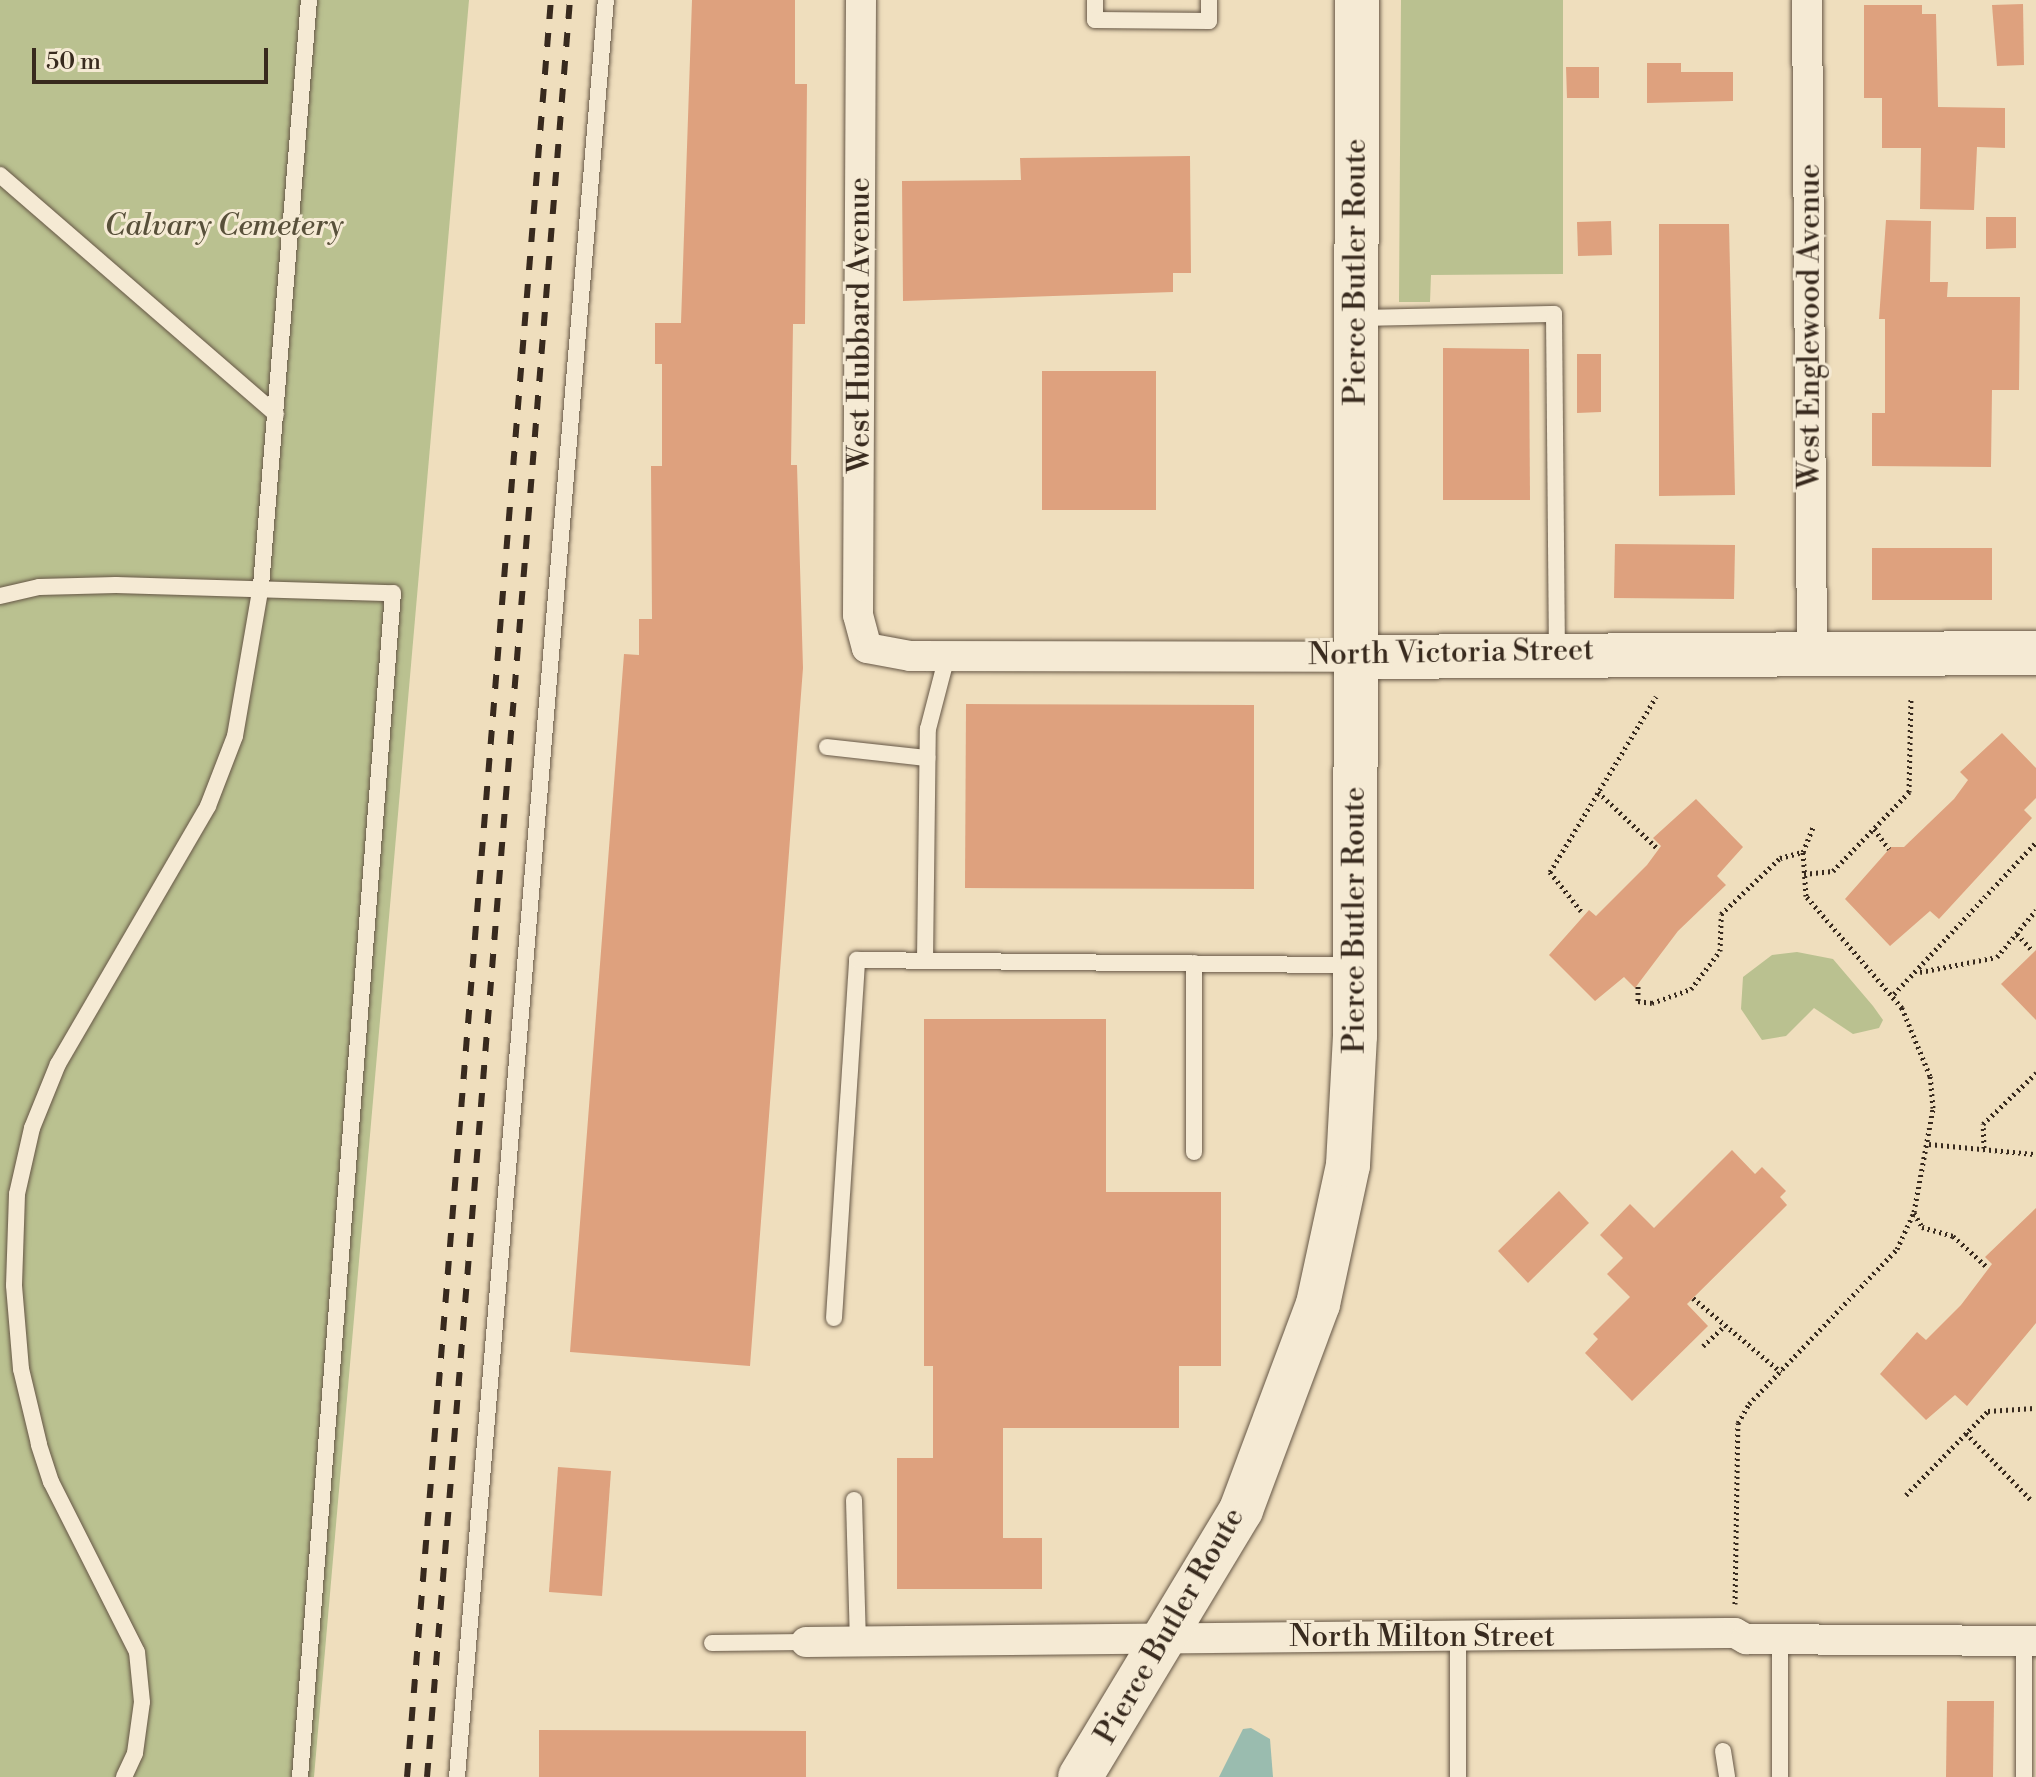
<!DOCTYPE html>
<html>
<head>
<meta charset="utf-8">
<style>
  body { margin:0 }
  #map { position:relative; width:2036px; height:1777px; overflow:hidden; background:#efdebd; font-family:"Libre Bodoni",serif }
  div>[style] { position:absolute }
  .green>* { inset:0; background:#bac190 }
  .water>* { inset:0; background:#9abcaf }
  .building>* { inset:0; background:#dea17e }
  .path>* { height:5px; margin-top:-2.5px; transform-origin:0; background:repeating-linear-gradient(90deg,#382a1e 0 2px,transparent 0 6px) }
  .roads { filter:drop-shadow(0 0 2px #665746) drop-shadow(0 0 2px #665746) }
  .lane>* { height:16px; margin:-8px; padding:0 8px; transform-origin:8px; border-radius:8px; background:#f5ead4 }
  .street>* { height:30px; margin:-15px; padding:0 15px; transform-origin:15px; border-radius:15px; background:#f5ead4 }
  .secondary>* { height:44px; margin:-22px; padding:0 22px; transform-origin:22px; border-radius:22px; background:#f5ead4 }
  .rail>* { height:6px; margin-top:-3px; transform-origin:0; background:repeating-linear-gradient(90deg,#382a1e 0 14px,transparent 0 28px) }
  span { translate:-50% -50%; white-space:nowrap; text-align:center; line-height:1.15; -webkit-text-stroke:6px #f5ead4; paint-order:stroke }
  .park-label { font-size:30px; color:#58503a; font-style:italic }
  .street-label { font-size:30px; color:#382a1e }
  .scale { position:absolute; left:32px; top:48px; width:236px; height:36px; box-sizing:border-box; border:4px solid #382a1e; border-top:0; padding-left:10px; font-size:24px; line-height:28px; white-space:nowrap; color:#382a1e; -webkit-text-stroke:6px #f5ead4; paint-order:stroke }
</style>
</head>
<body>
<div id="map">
  <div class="green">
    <div style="clip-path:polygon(0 0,469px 0,314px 1777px,0 1777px)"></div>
    <div style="clip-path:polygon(1401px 0,1563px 0,1563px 274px,1431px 275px,1430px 302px,1399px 302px)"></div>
    <div style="clip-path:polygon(1797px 952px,1833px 959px,1873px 1006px,1883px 1020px,1879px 1028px,1853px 1034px,1814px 1008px,1786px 1036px,1762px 1040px,1741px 1009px,1743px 977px,1772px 955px)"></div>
  </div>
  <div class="water">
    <div style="clip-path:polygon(1251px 1728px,1270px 1739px,1273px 1777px,1219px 1777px,1243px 1729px)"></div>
  </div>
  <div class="building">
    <div style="clip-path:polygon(692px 0,795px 0,795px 84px,807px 84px,805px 324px,793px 324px,791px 465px,797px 465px,803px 668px,750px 1366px,570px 1352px,624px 654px,639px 655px,639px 619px,652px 619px,651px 466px,662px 466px,662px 364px,655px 364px,655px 323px,681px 323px)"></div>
    <div style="clip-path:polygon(2023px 4px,2024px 65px,1997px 66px,1992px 5px)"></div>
    <div style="clip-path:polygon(1864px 5px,1922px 5px,1922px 14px,1936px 14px,1938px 107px,2005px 108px,2005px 148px,1977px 147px,1974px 210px,1920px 209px,1921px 148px,1882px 148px,1882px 98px,1864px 98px)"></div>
    <div style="clip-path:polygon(1647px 63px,1681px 63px,1681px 72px,1733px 72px,1733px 101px,1647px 103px)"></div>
    <div style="clip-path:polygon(1566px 67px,1599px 67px,1599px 98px,1567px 98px)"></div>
    <div style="clip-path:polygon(1190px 156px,1191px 273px,1173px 273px,1173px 292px,903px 301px,902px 181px,1021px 180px,1020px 158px)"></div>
    <div style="clip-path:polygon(1986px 217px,2016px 217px,2016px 248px,1986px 249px)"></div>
    <div style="clip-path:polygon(1886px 220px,1931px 221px,1930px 282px,1948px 282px,1947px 297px,2020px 297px,2019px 390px,1992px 390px,1991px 467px,1872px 466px,1872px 413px,1885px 413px,1885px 319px,1879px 319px)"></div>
    <div style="clip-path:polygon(1611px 221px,1612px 255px,1578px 256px,1577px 222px)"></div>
    <div style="clip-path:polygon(1659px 224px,1729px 224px,1735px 495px,1659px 496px)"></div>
    <div style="clip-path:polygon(1443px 348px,1529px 349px,1530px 500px,1443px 500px)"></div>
    <div style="clip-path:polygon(1577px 354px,1601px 354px,1601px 412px,1577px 413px)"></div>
    <div style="clip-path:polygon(1042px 371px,1156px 371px,1156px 510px,1042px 510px)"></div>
    <div style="clip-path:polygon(1615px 544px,1735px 545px,1734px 599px,1614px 598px)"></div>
    <div style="clip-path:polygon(1872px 548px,1992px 548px,1992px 600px,1872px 600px)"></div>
    <div style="clip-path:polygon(966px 704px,1254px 705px,1254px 889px,965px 888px)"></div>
    <div style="clip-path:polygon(2002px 733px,2036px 768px,2036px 798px,2024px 810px,2032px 818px,1939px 919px,1930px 911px,1890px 946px,1845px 899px,1891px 847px,1904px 847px,1954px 799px,1968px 780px,1960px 772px)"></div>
    <div style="clip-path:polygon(1696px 799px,1743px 847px,1717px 876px,1726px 885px,1678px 931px,1635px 988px,1624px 977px,1595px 1001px,1549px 955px,1589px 910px,1596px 916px,1647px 865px,1661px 846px,1653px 838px)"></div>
    <div style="clip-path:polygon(2036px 950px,2036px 1020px,2001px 984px)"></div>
    <div style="clip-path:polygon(924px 1019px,1106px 1019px,1106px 1192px,1221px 1192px,1221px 1366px,1179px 1366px,1179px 1428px,1003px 1428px,1003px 1538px,1042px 1538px,1042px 1589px,897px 1589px,897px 1458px,933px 1458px,933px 1366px,924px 1366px)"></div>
    <div style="clip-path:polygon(1732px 1150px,1755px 1174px,1762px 1167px,1786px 1191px,1780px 1197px,1787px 1205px,1687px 1304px,1708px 1326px,1632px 1401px,1585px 1353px,1598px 1339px,1593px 1334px,1630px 1297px,1607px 1274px,1623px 1258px,1600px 1235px,1630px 1204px,1654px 1228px)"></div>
    <div style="clip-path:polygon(1559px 1191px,1589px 1223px,1528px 1283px,1498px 1251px)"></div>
    <div style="clip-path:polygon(2036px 1208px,2036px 1323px,1967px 1406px,1955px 1395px,1926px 1420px,1880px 1374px,1917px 1332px,1926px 1340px,1961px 1305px,1992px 1264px,1985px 1257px)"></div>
    <div style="clip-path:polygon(558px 1467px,611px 1471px,602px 1596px,549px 1592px)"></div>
    <div style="clip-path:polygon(1947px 1701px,1994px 1701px,1993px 1777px,1946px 1777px)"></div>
    <div style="clip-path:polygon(539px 1730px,806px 1731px,806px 1777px,539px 1777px)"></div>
  </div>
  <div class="path">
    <div style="left:1598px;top:792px;width:83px;rotate:43.5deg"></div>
    <div style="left:1874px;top:829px;width:25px;rotate:53deg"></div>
    <div style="left:1804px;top:874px;width:29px;rotate:-6deg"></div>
    <div style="left:1833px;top:871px;width:110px;rotate:-46.1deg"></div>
    <div style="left:1909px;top:792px;width:95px;rotate:-88.8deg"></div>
    <div style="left:1581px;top:911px;width:50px;rotate:-128.5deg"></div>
    <div style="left:1550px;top:872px;width:205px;rotate:-58.8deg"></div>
    <div style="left:2017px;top:934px;width:22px;rotate:47deg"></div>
    <div style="left:1920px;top:972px;width:78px;rotate:-11deg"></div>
    <div style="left:1997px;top:957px;width:61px;rotate:-50.3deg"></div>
    <div style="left:1638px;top:986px;width:15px;rotate:90deg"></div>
    <div style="left:1638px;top:1001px;width:14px;rotate:8deg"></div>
    <div style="left:1652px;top:1003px;width:41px;rotate:-19.7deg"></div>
    <div style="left:1691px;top:989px;width:48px;rotate:-52.7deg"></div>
    <div style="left:1720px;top:951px;width:37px;rotate:-88deg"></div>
    <div style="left:1721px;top:914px;width:81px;rotate:-43.5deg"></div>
    <div style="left:1780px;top:858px;width:24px;rotate:-15deg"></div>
    <div style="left:1894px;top:994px;width:208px;rotate:-46.9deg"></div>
    <div style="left:1929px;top:1144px;width:106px;rotate:5.4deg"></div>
    <div style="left:1984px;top:1148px;width:24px;rotate:-92deg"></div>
    <div style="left:1983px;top:1124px;width:74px;rotate:-43.9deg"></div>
    <div style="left:1914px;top:1213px;width:16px;rotate:60deg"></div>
    <div style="left:1922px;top:1227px;width:32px;rotate:16deg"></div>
    <div style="left:1953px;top:1236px;width:47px;rotate:42.4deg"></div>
    <div style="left:1693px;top:1298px;width:115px;rotate:40.1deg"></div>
    <div style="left:1703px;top:1346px;width:26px;rotate:-43deg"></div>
    <div style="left:1966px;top:1433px;width:93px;rotate:45.9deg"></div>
    <div style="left:1906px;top:1495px;width:117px;rotate:-45.7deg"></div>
    <div style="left:1988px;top:1411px;width:48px;rotate:-3.6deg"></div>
    <div style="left:1735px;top:1604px;width:181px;rotate:-89.1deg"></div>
    <div style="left:1738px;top:1423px;width:22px;rotate:-60deg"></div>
    <div style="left:1749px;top:1404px;width:214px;rotate:-46.3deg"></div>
    <div style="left:1897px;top:1249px;width:41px;rotate:-65.3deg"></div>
    <div style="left:1914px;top:1212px;width:106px;rotate:-79.6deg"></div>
    <div style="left:1933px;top:1108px;width:32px;rotate:-95deg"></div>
    <div style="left:1930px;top:1076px;width:74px;rotate:-112.4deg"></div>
    <div style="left:1902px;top:1008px;width:148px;rotate:-130.6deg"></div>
    <div style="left:1806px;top:896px;width:44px;rotate:-93.9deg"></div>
    <div style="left:1803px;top:852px;width:27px;rotate:-68deg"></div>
  </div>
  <div class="roads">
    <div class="lane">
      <div style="left:1095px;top:0;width:20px;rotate:90deg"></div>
      <div style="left:1095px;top:20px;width:114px;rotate:0.5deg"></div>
      <div style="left:1209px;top:21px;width:21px;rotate:-90deg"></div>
      <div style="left:0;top:175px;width:365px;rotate:40.9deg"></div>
      <div style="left:1356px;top:318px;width:198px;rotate:-1.2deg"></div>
      <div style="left:1554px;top:314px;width:337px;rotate:89.5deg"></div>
      <div style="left:0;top:596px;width:40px;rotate:-13deg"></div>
      <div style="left:39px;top:587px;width:77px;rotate:-1.5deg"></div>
      <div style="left:116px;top:585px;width:277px;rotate:1.7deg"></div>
      <div style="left:393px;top:593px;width:1188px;rotate:94.49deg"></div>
      <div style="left:827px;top:747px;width:101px;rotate:6.3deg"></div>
      <div style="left:925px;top:961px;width:232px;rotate:-89.3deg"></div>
      <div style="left:928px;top:729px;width:75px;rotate:-75.4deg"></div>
      <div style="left:1194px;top:963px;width:189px;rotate:90deg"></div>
      <div style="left:834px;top:1318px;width:359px;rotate:-86.3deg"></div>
      <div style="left:857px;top:960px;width:497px;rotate:0.6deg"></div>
      <div style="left:854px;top:1500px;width:140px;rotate:88.4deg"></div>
      <div style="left:1458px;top:1638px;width:139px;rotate:90deg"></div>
      <div style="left:1780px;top:1639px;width:138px;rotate:90deg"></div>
      <div style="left:712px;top:1643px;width:94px;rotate:-0.6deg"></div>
      <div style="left:1723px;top:1751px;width:26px;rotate:81deg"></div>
      <div style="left:124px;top:1777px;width:26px;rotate:-65deg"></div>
      <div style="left:135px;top:1753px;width:51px;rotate:-82.2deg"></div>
      <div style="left:142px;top:1702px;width:50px;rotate:-95.7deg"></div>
      <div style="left:137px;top:1652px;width:191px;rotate:-116.8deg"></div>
      <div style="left:51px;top:1482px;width:40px;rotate:-108deg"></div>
      <div style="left:39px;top:1444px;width:77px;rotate:-103.5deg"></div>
      <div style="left:21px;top:1369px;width:84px;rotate:-94.8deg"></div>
      <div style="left:14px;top:1285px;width:91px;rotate:-88.1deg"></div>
      <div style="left:17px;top:1194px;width:68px;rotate:-77.2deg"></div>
      <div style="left:32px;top:1128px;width:69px;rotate:-67.9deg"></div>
      <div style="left:58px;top:1064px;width:298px;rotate:-59.8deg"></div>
      <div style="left:208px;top:806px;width:75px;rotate:-68.9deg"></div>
      <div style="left:235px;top:736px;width:152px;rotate:-80.2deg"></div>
      <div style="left:261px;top:586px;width:588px;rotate:-85.32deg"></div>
      <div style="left:457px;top:1777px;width:1783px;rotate:-85.21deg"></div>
      <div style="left:2024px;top:1777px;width:136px;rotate:-90deg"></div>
    </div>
    <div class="street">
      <div style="left:861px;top:0;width:615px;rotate:90.28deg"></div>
      <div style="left:858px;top:615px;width:34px;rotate:75deg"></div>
      <div style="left:867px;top:648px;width:44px;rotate:10.5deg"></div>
      <div style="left:910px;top:656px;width:446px;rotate:0.1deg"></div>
      <div style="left:1807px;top:0;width:652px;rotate:89.56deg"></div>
      <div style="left:806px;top:1642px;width:929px;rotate:-0.56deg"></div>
      <div style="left:1735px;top:1633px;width:13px;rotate:29deg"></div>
      <div style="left:1746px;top:1639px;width:290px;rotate:0.4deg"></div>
    </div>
    <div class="secondary">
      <div style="left:1356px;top:657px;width:680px;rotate:-0.34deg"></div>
      <div style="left:1080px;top:1777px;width:312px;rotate:-58.9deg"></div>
      <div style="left:1241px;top:1510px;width:220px;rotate:-69.5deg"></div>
      <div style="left:1318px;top:1304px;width:142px;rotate:-77.8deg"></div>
      <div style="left:1348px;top:1165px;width:129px;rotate:-86.9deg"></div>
      <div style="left:1355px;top:1036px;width:1036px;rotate:-89.89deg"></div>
    </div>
  </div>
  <div class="rail">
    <div style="left:407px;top:1777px;width:1783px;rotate:-85.37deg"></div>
    <div style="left:427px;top:1777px;width:1783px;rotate:-85.4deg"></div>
  </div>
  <div class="park-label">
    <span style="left:224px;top:226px">Calvary Cemetery</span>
  </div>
  <div class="street-label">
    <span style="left:1356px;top:272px;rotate:-90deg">Pierce Butler Route</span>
    <span style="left:860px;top:325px;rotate:-90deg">West Hubbard Avenue</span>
    <span style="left:1810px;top:326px;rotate:-90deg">West Englewood Avenue</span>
    <span style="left:1451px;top:653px;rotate:-1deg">North Victoria Street</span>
    <span style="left:1355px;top:920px;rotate:-90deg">Pierce Butler Route</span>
    <span style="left:1170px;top:1626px;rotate:-60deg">Pierce Butler Route</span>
    <span style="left:1422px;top:1637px">North Milton Street</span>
  </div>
  <div class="scale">50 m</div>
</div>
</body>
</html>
